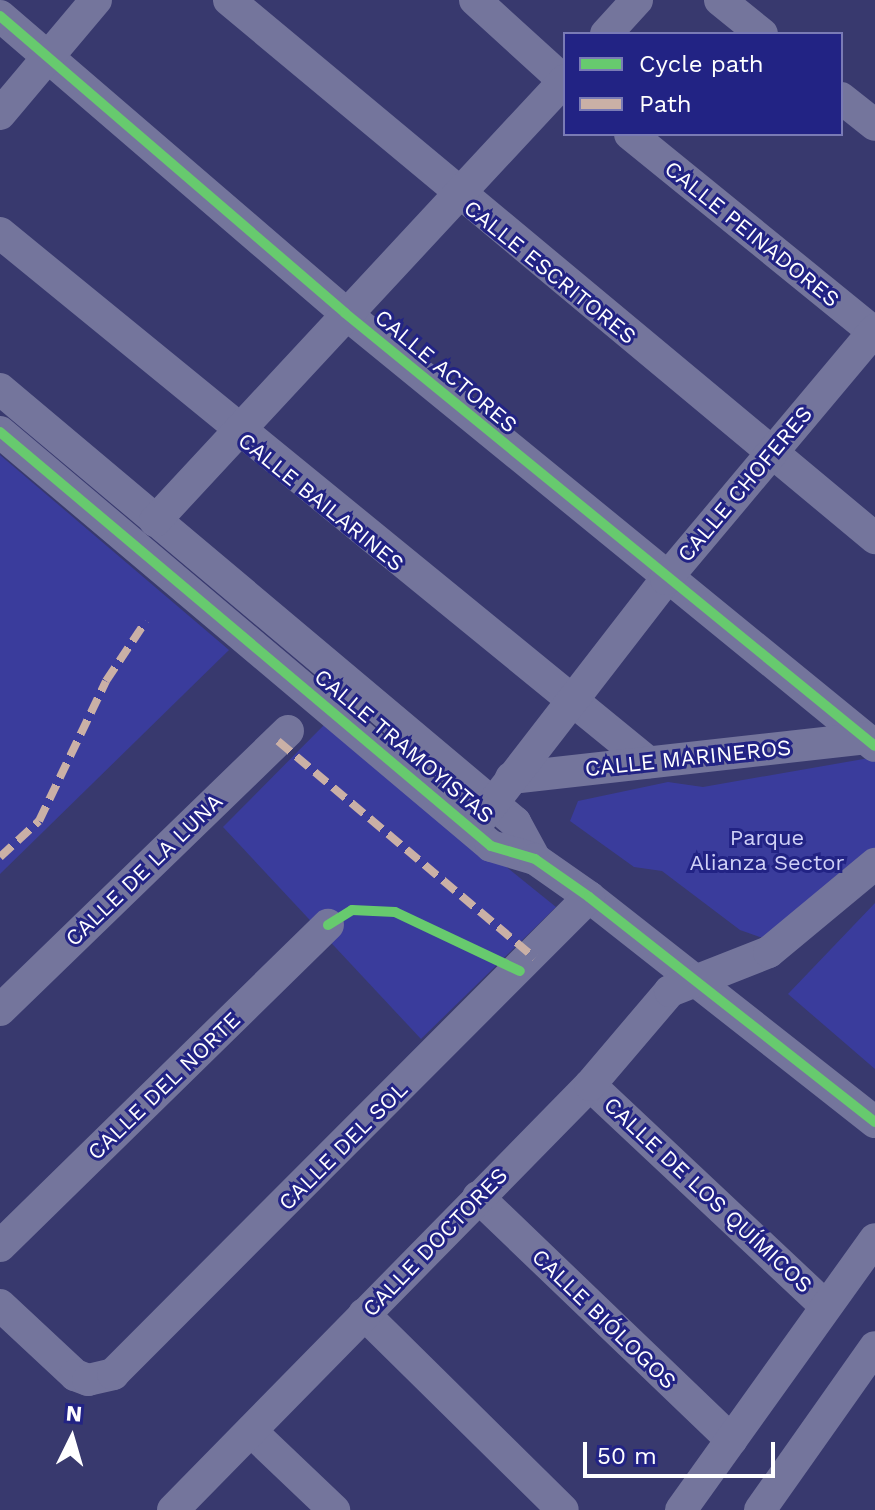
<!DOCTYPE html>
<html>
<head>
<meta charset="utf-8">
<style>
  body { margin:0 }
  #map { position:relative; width:875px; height:1510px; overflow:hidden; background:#38396e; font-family:"Work Sans",sans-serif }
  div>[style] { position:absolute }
  .green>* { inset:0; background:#3a3c9c }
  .minor>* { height:32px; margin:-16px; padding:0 16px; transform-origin:16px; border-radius:16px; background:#74759c }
  .quiet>* { height:8px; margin-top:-4px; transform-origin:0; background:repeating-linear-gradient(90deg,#cab0a6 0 16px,transparent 0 24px) }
  .cycleway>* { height:10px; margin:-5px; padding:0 5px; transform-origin:5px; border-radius:5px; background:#67ca6e }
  span { translate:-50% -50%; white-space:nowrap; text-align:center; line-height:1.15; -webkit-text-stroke:6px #222384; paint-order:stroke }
  .street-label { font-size:22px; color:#fff }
  .park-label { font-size:22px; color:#cfd0f6 }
  .legend { position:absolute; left:563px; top:32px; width:280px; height:104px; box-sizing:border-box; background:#222384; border:2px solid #7a7bb5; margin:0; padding:10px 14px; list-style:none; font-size:24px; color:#fff }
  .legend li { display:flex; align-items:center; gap:16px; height:40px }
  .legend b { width:40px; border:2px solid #7a7bb5 }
  .north { position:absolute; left:32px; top:1398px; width:80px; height:80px; -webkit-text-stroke:6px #222384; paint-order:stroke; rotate:5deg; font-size:22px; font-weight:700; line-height:32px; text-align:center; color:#fff }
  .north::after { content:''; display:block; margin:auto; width:28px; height:36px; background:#fff; clip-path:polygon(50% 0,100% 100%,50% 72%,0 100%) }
  .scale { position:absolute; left:583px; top:1442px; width:192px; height:36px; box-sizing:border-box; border:4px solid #fff; border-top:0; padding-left:10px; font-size:24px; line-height:28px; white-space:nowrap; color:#fff; -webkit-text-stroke:6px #222384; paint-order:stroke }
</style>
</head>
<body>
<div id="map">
  <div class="green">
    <div style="clip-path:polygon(0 455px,229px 650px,0 874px)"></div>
    <div style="clip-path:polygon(327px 722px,556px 907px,421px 1039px,223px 827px)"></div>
    <div style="clip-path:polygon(875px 757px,875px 854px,768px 940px,740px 930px,662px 871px,634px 867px,570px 821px,578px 801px,668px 782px,703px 787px)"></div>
    <div style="clip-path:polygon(875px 903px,875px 1069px,788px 994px)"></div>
  </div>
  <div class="minor">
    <div style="left:229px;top:0;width:841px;rotate:39.79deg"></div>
    <div style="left:475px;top:0;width:122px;rotate:42.3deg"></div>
    <div style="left:720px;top:0;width:54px;rotate:39deg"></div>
    <div style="left:0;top:16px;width:455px;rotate:40.7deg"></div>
    <div style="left:345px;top:313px;width:684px;rotate:39.25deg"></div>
    <div style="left:606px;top:34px;width:46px;rotate:-47.6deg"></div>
    <div style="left:841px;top:98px;width:43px;rotate:38.5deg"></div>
    <div style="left:0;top:114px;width:149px;rotate:-49.9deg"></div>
    <div style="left:630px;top:134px;width:316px;rotate:39.1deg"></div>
    <div style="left:0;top:233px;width:837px;rotate:39.23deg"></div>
    <div style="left:0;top:389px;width:673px;rotate:40.06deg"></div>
    <div style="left:515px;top:822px;width:42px;rotate:61.6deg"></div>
    <div style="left:0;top:432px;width:642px;rotate:40.14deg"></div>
    <div style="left:491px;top:846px;width:46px;rotate:16.5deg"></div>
    <div style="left:535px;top:859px;width:66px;rotate:35.1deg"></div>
    <div style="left:589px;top:897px;width:364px;rotate:38.2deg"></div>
    <div style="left:155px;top:521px;width:602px;rotate:-47.09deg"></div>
    <div style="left:511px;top:778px;width:356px;rotate:-6.4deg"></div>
    <div style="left:480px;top:820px;width:304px;rotate:-52.3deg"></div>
    <div style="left:666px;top:579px;width:325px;rotate:-50deg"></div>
    <div style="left:0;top:1010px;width:401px;rotate:-44.1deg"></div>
    <div style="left:590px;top:1085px;width:323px;rotate:43.2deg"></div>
    <div style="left:478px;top:1197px;width:351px;rotate:43.8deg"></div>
    <div style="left:0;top:1246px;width:459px;rotate:-44.4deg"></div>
    <div style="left:0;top:1305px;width:103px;rotate:43deg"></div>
    <div style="left:75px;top:1375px;width:14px;rotate:21deg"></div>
    <div style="left:88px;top:1380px;width:26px;rotate:-13deg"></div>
    <div style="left:113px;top:1374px;width:674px;rotate:-45.06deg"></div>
    <div style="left:364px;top:1314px;width:279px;rotate:44.6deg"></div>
    <div style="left:251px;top:1431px;width:115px;rotate:43.6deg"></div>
    <div style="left:173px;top:1510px;width:595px;rotate:-45.54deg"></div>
    <div style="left:590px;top:1085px;width:123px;rotate:-49.6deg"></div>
    <div style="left:670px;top:991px;width:106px;rotate:-21.5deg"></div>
    <div style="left:769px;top:952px;width:138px;rotate:-39.7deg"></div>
    <div style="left:681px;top:1510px;width:333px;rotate:-54.4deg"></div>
    <div style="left:760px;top:1510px;width:199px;rotate:-54.8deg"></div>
  </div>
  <div class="quiet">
    <div style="left:278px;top:741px;width:336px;rotate:40.2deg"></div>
    <div style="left:0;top:857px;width:53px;rotate:-42.7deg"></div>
    <div style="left:39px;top:821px;width:155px;rotate:-64.4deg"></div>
    <div style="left:106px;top:681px;width:72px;rotate:-56.3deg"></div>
  </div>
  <div class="cycleway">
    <div style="left:0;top:16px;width:455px;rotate:40.7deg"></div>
    <div style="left:345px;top:313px;width:684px;rotate:39.25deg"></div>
    <div style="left:0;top:432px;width:642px;rotate:40.14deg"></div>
    <div style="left:491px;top:846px;width:46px;rotate:16.5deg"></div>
    <div style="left:535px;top:859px;width:66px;rotate:35.1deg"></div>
    <div style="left:589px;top:897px;width:364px;rotate:38.2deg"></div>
    <div style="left:328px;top:925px;width:28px;rotate:-32deg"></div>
    <div style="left:352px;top:910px;width:43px;rotate:2.7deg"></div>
    <div style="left:395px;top:912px;width:138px;rotate:25.3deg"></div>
  </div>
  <div class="street-label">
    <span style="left:752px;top:234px;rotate:39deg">CALLE PEINADORES</span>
    <span style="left:550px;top:272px;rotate:39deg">CALLE ESCRITORES</span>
    <span style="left:446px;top:371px;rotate:40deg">CALLE ACTORES</span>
    <span style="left:745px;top:484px;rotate:-50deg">CALLE CHOFERES</span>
    <span style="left:321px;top:502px;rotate:39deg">CALLE BAILARINES</span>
    <span style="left:404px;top:746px;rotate:40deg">CALLE TRAMOYISTAS</span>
    <span style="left:688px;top:758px;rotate:-6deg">CALLE MARINEROS</span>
    <span style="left:144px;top:870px;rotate:-44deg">CALLE DE LA LUNA</span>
    <span style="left:164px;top:1086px;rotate:-44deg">CALLE DEL NORTE</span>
    <span style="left:343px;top:1146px;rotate:-45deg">CALLE DEL SOL</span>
    <span style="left:708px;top:1195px;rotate:43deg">CALLE DE LOS QUÍMICOS</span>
    <span style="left:435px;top:1242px;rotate:-46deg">CALLE DOCTORES</span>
    <span style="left:604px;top:1319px;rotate:44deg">CALLE BIÓLOGOS</span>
  </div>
  <div class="park-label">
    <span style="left:767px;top:850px">Parque<br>Alianza Sector</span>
  </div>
  <ul class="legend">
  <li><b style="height:10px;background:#67ca6e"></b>Cycle path</li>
  <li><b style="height:10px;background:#cab0a6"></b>Path</li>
  </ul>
  <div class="north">N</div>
  <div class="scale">50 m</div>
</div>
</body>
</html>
